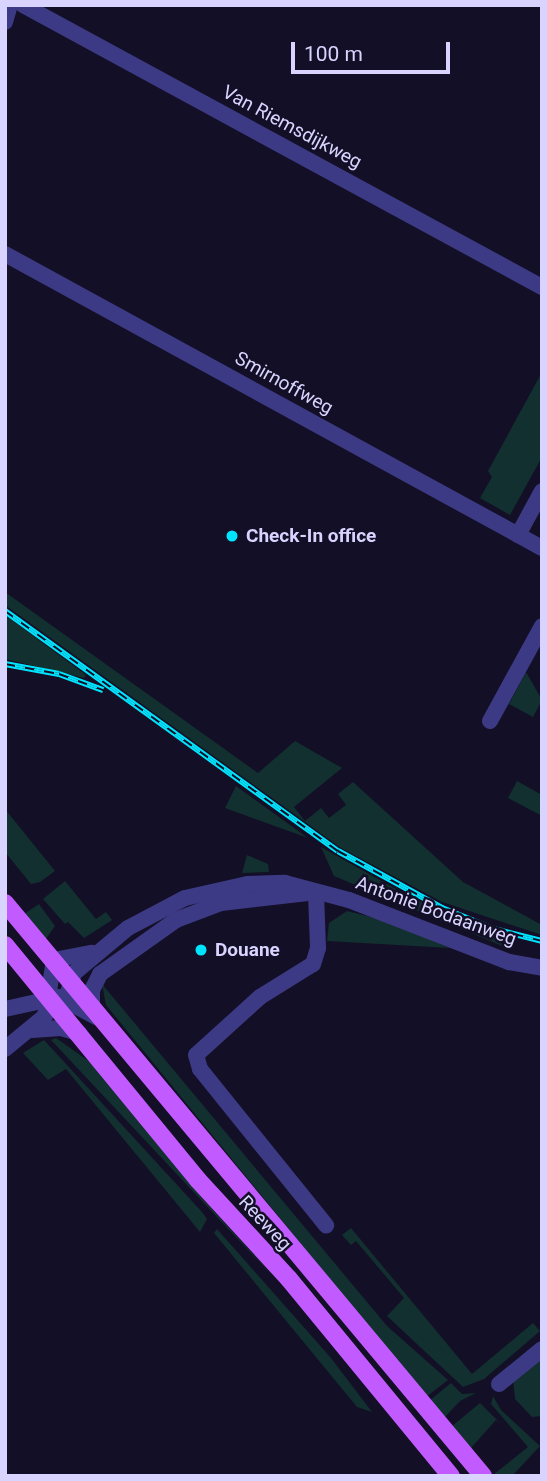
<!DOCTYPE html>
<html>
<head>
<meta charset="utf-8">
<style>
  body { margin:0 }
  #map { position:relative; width:547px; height:1481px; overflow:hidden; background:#130f26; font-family:Roboto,sans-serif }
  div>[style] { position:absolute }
  .green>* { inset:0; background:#12302f }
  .minor>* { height:16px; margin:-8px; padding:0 8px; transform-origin:8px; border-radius:8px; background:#3d3a85 }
  .major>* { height:18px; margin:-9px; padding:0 9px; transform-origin:9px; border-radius:9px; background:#c25bff }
  .rail>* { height:6px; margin-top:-3px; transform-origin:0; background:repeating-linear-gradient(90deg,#130f26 0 10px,#00e5ff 0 20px); box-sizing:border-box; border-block:2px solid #00e5ff }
  .dots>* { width:19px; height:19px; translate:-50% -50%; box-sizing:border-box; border:4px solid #130f26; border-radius:50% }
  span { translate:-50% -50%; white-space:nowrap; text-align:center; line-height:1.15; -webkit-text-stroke:5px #130f26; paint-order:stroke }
  .street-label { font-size:19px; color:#d9d4ff }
  .poi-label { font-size:19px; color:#d9d4ff; font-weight:700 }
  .left { translate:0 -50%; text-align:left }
  .frame { position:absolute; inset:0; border:7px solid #d9d4ff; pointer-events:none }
  .scale { position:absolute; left:291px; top:42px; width:159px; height:32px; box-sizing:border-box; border:4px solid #d9d4ff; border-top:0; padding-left:9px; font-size:21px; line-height:24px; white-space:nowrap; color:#d9d4ff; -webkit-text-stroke:5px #130f26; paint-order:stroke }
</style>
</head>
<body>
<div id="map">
  <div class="green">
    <div style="clip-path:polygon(542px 372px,542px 457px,510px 515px,480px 498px,492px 477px,488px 471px)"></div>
    <div style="clip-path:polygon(5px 592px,258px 773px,295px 741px,342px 768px,294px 807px,305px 821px,321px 808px,329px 818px,346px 805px,338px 794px,353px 782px,463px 882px,542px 925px,542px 935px,442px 902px,341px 848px,5px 605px)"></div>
    <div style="clip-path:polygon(5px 615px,86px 675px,84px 678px,5px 659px)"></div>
    <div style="clip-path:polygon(526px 672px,542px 700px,533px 717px,509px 704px)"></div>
    <div style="clip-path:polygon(517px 781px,542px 795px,542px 816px,508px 798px)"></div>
    <div style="clip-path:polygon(236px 786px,308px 838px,225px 808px)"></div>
    <div style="clip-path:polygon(5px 809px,55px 871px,40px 882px,31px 884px,5px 852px)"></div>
    <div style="clip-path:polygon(321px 847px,410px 897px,511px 939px,507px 948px,334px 876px)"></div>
    <div style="clip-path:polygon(247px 855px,268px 864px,269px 872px,242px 873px)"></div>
    <div style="clip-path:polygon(65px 881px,96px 919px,106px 912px,112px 920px,84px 938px,68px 922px,65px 924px,43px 899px)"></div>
    <div style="clip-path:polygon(39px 904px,55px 926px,46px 939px,24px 914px)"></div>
    <div style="clip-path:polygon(347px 911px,383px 920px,450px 948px,327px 941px,329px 923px)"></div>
    <div style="clip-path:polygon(102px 984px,387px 1326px,448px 1380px,426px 1397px,106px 1005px)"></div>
    <div style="clip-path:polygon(56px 1038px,90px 1062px,202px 1198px,279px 1283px,51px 1040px)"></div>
    <div style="clip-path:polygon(44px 1040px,202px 1212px,207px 1219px,200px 1232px,66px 1069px,48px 1080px,23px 1053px)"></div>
    <div style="clip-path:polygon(351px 1228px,472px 1374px,533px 1323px,540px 1331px,484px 1379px,463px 1387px,387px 1316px,404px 1298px,356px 1241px,351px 1245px,342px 1235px)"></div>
    <div style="clip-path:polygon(217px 1229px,331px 1358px,372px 1412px,357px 1407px,214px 1233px)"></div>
    <div style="clip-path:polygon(542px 1355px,542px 1416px,532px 1417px,515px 1399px,513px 1379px)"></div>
    <div style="clip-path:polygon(451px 1383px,462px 1394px,476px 1393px,460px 1401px,444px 1418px,429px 1401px)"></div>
    <div style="clip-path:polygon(493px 1396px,501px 1410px,540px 1446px,512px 1476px,493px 1475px,528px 1447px,491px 1404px)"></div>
    <div style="clip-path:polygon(480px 1403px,501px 1424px,496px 1420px,470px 1449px,451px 1427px)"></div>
  </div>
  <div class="minor">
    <div style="left:23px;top:5px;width:591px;rotate:28.52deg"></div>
    <div style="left:5px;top:22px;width:18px;rotate:-74deg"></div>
    <div style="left:5px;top:254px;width:612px;rotate:28.7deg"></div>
    <div style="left:518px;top:535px;width:50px;rotate:-61.4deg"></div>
    <div style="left:490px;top:721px;width:108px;rotate:-61.3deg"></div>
    <div style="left:316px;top:893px;width:55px;rotate:87.9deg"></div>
    <div style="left:318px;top:948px;width:17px;rotate:107deg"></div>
    <div style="left:313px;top:964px;width:62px;rotate:148.1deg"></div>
    <div style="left:260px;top:997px;width:86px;rotate:137.8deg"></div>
    <div style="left:196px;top:1055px;width:15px;rotate:74deg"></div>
    <div style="left:200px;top:1069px;width:201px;rotate:51.1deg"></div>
    <div style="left:92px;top:1008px;width:18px;rotate:-90deg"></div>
    <div style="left:92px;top:990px;width:18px;rotate:-63deg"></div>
    <div style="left:100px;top:974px;width:93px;rotate:-35.4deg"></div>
    <div style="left:176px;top:920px;width:48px;rotate:-20.7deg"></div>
    <div style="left:221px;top:903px;width:87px;rotate:-6.6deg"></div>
    <div style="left:5px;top:1009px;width:55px;rotate:-12.5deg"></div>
    <div style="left:59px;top:997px;width:42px;rotate:28.4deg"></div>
    <div style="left:62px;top:1012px;width:41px;rotate:-72.9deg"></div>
    <div style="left:74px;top:973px;width:70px;rotate:-39.8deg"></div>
    <div style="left:128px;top:928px;width:64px;rotate:-27.8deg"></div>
    <div style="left:185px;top:898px;width:65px;rotate:-12.5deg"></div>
    <div style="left:248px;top:884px;width:37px;rotate:-2deg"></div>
    <div style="left:285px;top:883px;width:66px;rotate:14.9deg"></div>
    <div style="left:349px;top:900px;width:172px;rotate:21.2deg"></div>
    <div style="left:509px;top:962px;width:34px;rotate:10deg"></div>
    <div style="left:32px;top:1030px;width:29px;rotate:-4deg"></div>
    <div style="left:61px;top:1028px;width:19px;rotate:16deg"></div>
    <div style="left:5px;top:1049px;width:52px;rotate:-39.5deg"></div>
    <div style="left:45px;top:1016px;width:57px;rotate:-80.9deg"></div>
    <div style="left:54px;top:960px;width:38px;rotate:-11deg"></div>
    <div style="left:499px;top:1384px;width:55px;rotate:-39.1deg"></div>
  </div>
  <div class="major">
    <div style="left:5px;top:903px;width:746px;rotate:50.16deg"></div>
    <div style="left:5px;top:945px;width:304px;rotate:50.6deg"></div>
    <div style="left:198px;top:1180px;width:134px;rotate:47.4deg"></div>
    <div style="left:289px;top:1279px;width:255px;rotate:50.6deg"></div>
  </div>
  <div class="rail">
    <div style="left:5px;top:611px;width:410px;rotate:35.8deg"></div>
    <div style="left:338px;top:851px;width:119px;rotate:28.7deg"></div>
    <div style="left:442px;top:908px;width:56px;rotate:22deg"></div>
    <div style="left:494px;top:929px;width:49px;rotate:14deg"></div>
    <div style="left:5px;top:664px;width:55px;rotate:10.5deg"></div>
    <div style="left:59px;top:674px;width:47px;rotate:20deg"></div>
  </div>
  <div class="dots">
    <div style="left:232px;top:536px;background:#00e5ff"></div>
    <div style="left:201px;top:950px;background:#00e5ff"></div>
  </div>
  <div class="street-label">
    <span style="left:292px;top:127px;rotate:28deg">Van Riemsdijkweg</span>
    <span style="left:284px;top:383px;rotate:29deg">Smirnoffweg</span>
    <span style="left:436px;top:911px;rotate:20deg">Antonie Bodaanweg</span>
    <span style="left:265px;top:1223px;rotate:47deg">Reeweg</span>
  </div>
  <div class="poi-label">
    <span class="left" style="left:246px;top:536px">Check-In office</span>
    <span class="left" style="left:215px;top:950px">Douane</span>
  </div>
  <div class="frame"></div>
  <div class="scale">100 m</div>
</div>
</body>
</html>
